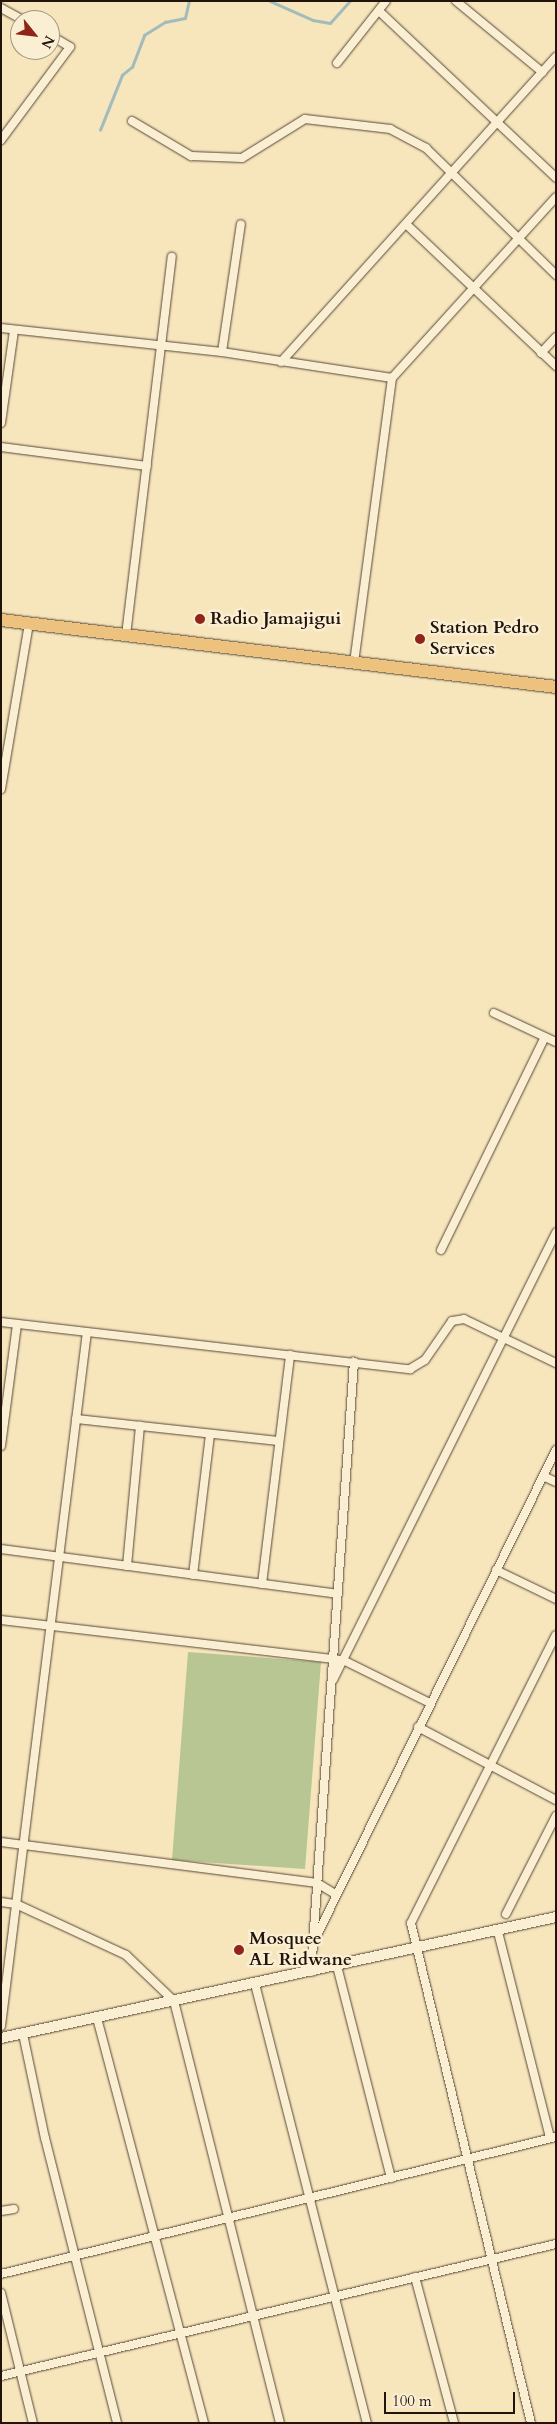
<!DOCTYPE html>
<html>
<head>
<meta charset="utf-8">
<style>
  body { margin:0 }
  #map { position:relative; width:557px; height:2424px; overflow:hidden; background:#f7e5bc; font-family:Cardo,serif }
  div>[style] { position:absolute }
  .green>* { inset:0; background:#b8c694 }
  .stream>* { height:2.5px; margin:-1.25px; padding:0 1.25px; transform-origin:1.25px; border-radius:1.25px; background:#a2bcbb }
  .roads { filter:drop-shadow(0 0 1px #564837) drop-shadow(0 0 1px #564837) }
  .minor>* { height:8px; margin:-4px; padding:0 4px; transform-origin:4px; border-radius:4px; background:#faeed3 }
  .tertiary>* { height:10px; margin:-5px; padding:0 5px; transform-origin:5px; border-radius:5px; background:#faeed3 }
  .primary>* { height:12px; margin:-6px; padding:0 6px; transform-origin:6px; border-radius:6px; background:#ecc27e }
  .dots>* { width:14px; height:14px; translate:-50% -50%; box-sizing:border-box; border:2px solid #faeed3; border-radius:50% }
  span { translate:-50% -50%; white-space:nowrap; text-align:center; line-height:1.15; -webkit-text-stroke:5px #faeed3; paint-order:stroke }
  .poi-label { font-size:18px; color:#20140b; font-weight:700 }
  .left { translate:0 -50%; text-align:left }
  .frame { position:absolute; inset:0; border:2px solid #20140b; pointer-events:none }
  .north { position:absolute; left:10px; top:10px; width:50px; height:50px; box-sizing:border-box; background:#faeed3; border:1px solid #a39783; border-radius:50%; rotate:119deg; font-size:14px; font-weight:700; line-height:20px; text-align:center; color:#20140b }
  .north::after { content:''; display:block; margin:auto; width:18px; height:22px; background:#8f2418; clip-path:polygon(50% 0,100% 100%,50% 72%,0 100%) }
  .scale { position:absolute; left:384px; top:2392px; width:131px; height:22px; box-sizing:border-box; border:2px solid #20140b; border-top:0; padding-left:6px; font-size:15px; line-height:18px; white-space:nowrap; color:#20140b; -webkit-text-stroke:4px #faeed3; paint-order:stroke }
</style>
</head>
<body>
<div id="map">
  <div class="green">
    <div style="clip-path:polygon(188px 1652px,321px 1662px,305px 1869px,172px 1860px)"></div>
  </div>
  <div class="stream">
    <div style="left:270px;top:1px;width:47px;rotate:23.8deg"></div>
    <div style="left:313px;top:20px;width:17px;rotate:10deg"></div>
    <div style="left:330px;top:23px;width:30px;rotate:-48deg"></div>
    <div style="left:100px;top:130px;width:59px;rotate:-68.2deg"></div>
    <div style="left:122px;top:75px;width:13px;rotate:-39deg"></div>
    <div style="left:132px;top:67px;width:34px;rotate:-69deg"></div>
    <div style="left:144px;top:35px;width:25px;rotate:-32deg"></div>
    <div style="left:165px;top:22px;width:20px;rotate:-11deg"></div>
    <div style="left:185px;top:18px;width:17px;rotate:-77deg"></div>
  </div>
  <div class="roads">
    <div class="minor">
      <div style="left:456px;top:1px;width:112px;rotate:39.5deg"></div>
      <div style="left:1px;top:8px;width:25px;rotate:29deg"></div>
      <div style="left:379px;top:11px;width:243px;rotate:43.3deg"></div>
      <div style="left:337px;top:63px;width:79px;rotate:-51.7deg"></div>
      <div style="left:132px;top:121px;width:69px;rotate:30.7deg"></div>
      <div style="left:191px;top:156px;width:51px;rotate:2.2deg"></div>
      <div style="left:242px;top:158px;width:74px;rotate:-31.8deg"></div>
      <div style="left:305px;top:119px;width:86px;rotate:6.7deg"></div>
      <div style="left:390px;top:129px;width:41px;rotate:27.8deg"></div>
      <div style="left:426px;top:148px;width:182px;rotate:44.3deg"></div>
      <div style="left:1px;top:140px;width:116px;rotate:-53.4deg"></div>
      <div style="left:70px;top:47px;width:23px;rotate:-149deg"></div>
      <div style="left:406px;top:224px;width:207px;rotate:43.4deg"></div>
      <div style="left:1px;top:328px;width:222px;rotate:6.2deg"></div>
      <div style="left:222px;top:352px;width:172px;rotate:8.7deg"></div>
      <div style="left:222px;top:352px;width:129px;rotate:-81.6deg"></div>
      <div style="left:541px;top:353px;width:22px;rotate:-47deg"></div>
      <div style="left:281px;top:362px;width:411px;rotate:-48deg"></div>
      <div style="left:1px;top:423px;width:94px;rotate:-82deg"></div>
      <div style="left:1px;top:447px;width:147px;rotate:7.4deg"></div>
      <div style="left:126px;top:635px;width:381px;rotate:-83.1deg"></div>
      <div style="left:354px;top:663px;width:288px;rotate:-82.4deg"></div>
      <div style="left:392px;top:378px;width:244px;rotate:-47.8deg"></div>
      <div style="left:1px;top:789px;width:167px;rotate:-80.4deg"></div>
      <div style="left:494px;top:1013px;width:68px;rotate:25.1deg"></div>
      <div style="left:441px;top:1250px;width:237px;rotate:-64deg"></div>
      <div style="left:1px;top:1322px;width:412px;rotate:6.6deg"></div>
      <div style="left:410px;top:1369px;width:17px;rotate:-31deg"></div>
      <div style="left:425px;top:1360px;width:47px;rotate:-55.3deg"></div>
      <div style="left:452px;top:1321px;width:12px;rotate:-9deg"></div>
      <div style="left:464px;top:1319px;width:102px;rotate:25.6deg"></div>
      <div style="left:76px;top:1419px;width:204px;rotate:6.2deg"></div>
      <div style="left:1px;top:1446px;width:123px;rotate:-82.5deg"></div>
      <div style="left:543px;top:1476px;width:14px;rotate:25deg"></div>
      <div style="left:1px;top:1549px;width:339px;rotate:7.6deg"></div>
      <div style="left:127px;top:1566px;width:141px;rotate:-84.7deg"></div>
      <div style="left:496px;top:1570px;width:67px;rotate:25.8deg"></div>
      <div style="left:193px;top:1575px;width:142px;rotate:-83.1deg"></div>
      <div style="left:262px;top:1584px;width:231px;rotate:-83deg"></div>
      <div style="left:1px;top:1620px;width:344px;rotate:6.7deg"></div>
      <div style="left:343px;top:1660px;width:97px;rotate:26.3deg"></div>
      <div style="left:333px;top:1680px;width:500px;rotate:-63.5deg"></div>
      <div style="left:418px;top:1727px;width:156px;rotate:27.9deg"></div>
      <div style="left:1px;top:1842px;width:319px;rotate:7.4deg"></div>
      <div style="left:317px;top:1883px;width:21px;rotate:31deg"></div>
      <div style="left:1px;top:1902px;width:15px;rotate:8deg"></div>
      <div style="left:16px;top:1904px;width:121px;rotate:24.9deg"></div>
      <div style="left:126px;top:1955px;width:66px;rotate:43.8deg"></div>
      <div style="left:174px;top:2001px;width:435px;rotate:75.9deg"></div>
      <div style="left:506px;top:1914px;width:110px;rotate:-63deg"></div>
      <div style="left:498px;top:1932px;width:212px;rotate:75.8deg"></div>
      <div style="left:316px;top:1937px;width:543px;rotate:-63.77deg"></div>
      <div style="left:337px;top:1966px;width:219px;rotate:75.7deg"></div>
      <div style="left:311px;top:1972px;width:612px;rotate:-85.97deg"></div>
      <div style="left:255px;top:1984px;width:453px;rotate:75.7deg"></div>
      <div style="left:97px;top:2018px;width:419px;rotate:75.2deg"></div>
      <div style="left:1px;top:2026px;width:699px;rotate:-82.94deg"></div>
      <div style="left:23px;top:2034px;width:106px;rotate:78.1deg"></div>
      <div style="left:45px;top:2138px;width:294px;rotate:75.8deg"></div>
      <div style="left:1px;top:2211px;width:13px;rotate:-9deg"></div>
      <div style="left:1px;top:2274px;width:572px;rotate:-13.87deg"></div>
      <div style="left:415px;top:2277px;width:151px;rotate:75deg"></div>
      <div style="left:1px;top:2293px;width:134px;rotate:76.2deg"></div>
      <div style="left:1px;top:2376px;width:570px;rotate:-13.38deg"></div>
      <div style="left:531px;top:2423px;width:514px;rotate:-103.5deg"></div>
      <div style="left:411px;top:1923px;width:322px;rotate:-63.3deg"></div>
    </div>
    <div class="tertiary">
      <div style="left:1px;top:2038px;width:568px;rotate:-12.3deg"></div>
    </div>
    <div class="primary">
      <div style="left:1px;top:620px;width:559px;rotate:6.88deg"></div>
    </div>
  </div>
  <div class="dots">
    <div style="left:200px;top:619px;background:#8f2418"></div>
    <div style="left:420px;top:639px;background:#8f2418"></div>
    <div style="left:239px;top:1950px;background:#8f2418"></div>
  </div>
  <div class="poi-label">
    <span class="left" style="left:210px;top:619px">Radio Jamajigui</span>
    <span class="left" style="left:430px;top:639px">Station Pedro<br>Services</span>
    <span class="left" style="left:249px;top:1950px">Mosquee<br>AL Ridwane</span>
  </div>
  <div class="frame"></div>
  <div class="north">N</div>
  <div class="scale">100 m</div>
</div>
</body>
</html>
